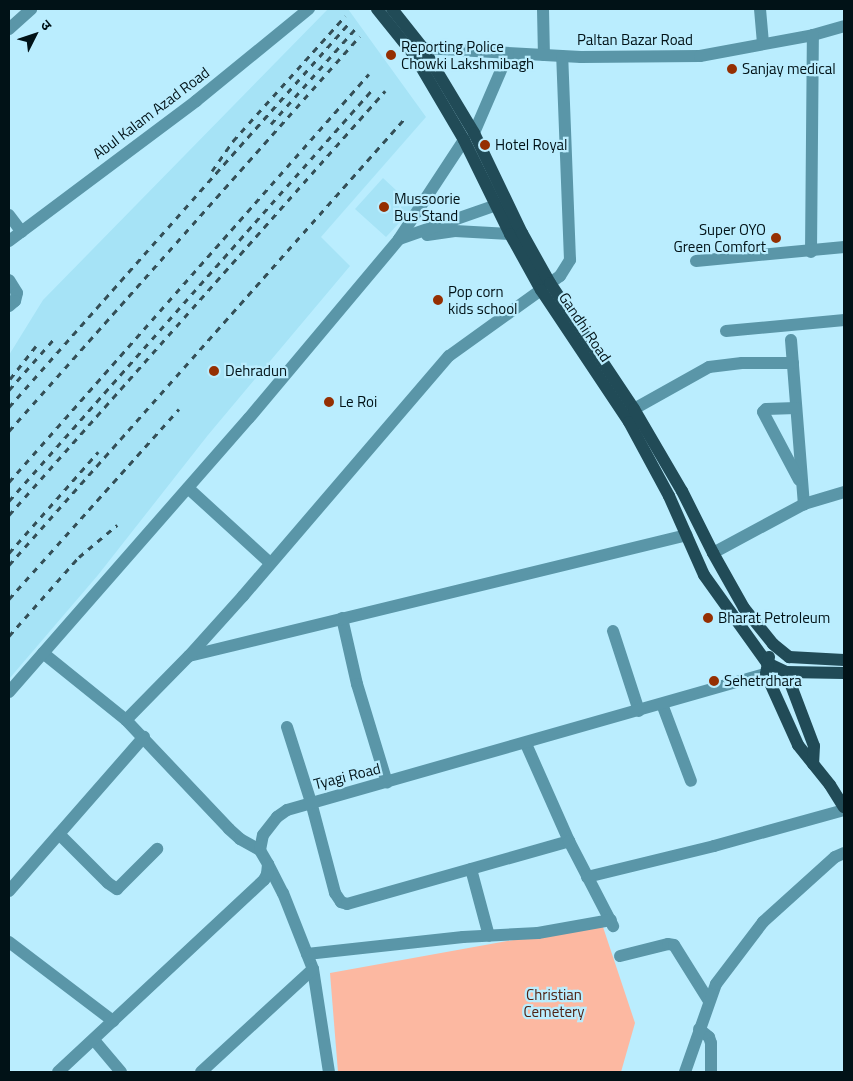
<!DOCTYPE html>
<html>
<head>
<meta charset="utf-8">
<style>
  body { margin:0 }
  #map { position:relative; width:853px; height:1081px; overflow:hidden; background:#baedfe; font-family:"Titillium Web","Noto Sans Devanagari",sans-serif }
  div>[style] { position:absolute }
  .built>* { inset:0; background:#a6e3f6 }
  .green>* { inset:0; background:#fcb8a1 }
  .minor>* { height:12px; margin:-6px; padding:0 6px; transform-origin:6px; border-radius:6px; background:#5a96a8 }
  .major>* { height:12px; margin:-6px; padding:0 6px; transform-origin:6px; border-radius:6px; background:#214b57 }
  .rail>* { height:3px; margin-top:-1.5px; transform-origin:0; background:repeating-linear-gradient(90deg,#344f57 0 6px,transparent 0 12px) }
  .dots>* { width:14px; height:14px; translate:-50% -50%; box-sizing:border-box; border:2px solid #baedfe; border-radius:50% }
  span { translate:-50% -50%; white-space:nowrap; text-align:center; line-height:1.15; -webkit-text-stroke:4.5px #baedfe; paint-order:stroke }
  .street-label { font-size:15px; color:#011217 }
  .poi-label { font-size:15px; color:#011217 }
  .left { translate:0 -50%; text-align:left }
  .right { translate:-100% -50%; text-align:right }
  .park-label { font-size:15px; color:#4f2213 }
  .frame { position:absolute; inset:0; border:10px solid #011217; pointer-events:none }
  .north { position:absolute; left:10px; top:10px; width:50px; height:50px; -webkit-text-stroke:4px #baedfe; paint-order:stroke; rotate:49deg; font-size:14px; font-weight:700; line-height:20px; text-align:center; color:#011217 }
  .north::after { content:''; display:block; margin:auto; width:18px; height:22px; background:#011217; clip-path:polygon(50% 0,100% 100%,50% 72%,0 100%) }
</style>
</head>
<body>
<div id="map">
  <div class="built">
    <div style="clip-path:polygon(328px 9px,348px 9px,426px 117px,321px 237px,350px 266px,208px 435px,98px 575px,9px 679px,9px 355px,43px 300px)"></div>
    <div style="clip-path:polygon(383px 178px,414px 207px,386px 237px,355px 209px)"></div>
  </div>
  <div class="green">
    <div style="clip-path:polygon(602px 924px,635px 1023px,621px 1072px,338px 1072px,330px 973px)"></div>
  </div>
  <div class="minor">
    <div style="left:543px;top:9px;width:46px;rotate:88.8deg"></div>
    <div style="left:760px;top:9px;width:33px;rotate:85deg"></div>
    <div style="left:9px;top:29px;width:30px;rotate:-42deg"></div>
    <div style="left:423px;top:48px;width:158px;rotate:3.3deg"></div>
    <div style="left:581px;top:57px;width:119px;rotate:-0.5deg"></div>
    <div style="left:700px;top:56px;width:115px;rotate:-10.5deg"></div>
    <div style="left:813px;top:35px;width:32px;rotate:-16deg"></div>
    <div style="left:474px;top:133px;width:86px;rotate:-66.7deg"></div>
    <div style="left:9px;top:215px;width:21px;rotate:53deg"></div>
    <div style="left:427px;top:235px;width:28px;rotate:-8deg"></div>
    <div style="left:455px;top:231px;width:55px;rotate:3.1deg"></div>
    <div style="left:399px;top:239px;width:112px;rotate:-19.2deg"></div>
    <div style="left:9px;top:241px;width:234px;rotate:-36.8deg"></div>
    <div style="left:196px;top:101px;width:146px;rotate:-39.2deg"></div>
    <div style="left:811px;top:252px;width:217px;rotate:-89.5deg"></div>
    <div style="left:696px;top:261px;width:149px;rotate:-5.4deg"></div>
    <div style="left:9px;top:280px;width:15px;rotate:58deg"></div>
    <div style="left:17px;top:293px;width:8px;rotate:104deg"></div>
    <div style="left:15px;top:301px;width:8px;rotate:140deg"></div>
    <div style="left:550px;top:283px;width:12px;rotate:-35deg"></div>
    <div style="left:560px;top:276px;width:19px;rotate:-58deg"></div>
    <div style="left:570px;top:260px;width:204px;rotate:-92.2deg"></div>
    <div style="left:726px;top:331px;width:119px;rotate:-5.3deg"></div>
    <div style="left:791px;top:340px;width:165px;rotate:85.5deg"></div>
    <div style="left:796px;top:408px;width:30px;rotate:178deg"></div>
    <div style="left:766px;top:409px;width:4px;rotate:135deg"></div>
    <div style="left:763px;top:412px;width:77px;rotate:62.1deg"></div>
    <div style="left:634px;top:409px;width:86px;rotate:-29.2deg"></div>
    <div style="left:709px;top:367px;width:33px;rotate:-7deg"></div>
    <div style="left:742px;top:363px;width:51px"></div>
    <div style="left:188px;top:488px;width:111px;rotate:42.4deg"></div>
    <div style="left:713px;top:553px;width:103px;rotate:-28.3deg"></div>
    <div style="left:804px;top:504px;width:42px;rotate:-16.7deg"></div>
    <div style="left:342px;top:618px;width:68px;rotate:77.2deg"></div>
    <div style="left:357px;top:684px;width:103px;rotate:73.1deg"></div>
    <div style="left:613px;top:631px;width:84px;rotate:72deg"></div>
    <div style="left:43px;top:653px;width:107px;rotate:38.9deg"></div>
    <div style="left:126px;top:720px;width:150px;rotate:46.6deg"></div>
    <div style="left:229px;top:829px;width:15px;rotate:42deg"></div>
    <div style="left:240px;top:839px;width:23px;rotate:29deg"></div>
    <div style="left:189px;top:656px;width:512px;rotate:-13.66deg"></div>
    <div style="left:9px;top:692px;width:364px;rotate:-48.8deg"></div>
    <div style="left:249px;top:418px;width:234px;rotate:-50deg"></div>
    <div style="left:399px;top:239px;width:118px;rotate:-56.7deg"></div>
    <div style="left:662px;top:704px;width:82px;rotate:69.4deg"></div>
    <div style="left:126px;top:720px;width:90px;rotate:-45.5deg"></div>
    <div style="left:189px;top:656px;width:81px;rotate:-48deg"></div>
    <div style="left:243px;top:596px;width:316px;rotate:-49.4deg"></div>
    <div style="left:449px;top:356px;width:113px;rotate:-35.7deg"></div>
    <div style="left:287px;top:727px;width:79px;rotate:72.3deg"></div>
    <div style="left:311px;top:802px;width:94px;rotate:75.2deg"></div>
    <div style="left:335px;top:893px;width:11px;rotate:56deg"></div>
    <div style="left:341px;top:902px;width:6px;rotate:18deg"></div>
    <div style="left:347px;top:904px;width:231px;rotate:-15.8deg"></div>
    <div style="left:526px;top:744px;width:106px;rotate:66.1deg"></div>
    <div style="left:569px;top:841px;width:96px;rotate:62.6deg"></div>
    <div style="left:59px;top:834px;width:69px;rotate:45deg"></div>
    <div style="left:108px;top:883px;width:11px;rotate:34deg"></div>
    <div style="left:117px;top:889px;width:57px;rotate:-45deg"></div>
    <div style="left:268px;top:864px;width:33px;rotate:63deg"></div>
    <div style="left:283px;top:893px;width:82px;rotate:68.5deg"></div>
    <div style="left:313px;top:969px;width:104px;rotate:81.2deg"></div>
    <div style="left:471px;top:869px;width:69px;rotate:75deg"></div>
    <div style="left:587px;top:877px;width:131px;rotate:-13.7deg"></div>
    <div style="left:714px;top:846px;width:135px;rotate:-15.5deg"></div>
    <div style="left:9px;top:891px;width:205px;rotate:-48.8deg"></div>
    <div style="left:9px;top:942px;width:131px;rotate:37.2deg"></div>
    <div style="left:307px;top:954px;width:157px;rotate:-6.2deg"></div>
    <div style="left:463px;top:937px;width:75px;rotate:-3.1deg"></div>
    <div style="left:538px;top:933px;width:74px;rotate:-10.1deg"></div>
    <div style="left:620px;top:956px;width:49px;rotate:-14deg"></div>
    <div style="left:668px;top:944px;width:6px;rotate:9deg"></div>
    <div style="left:674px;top:945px;width:66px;rotate:58deg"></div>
    <div style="left:699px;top:1029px;width:13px;rotate:39deg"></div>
    <div style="left:709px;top:1037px;width:6px;rotate:72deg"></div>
    <div style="left:711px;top:1043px;width:29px;rotate:90deg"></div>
    <div style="left:94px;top:1040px;width:42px;rotate:49.8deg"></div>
    <div style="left:58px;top:1072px;width:282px;rotate:-43deg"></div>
    <div style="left:264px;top:880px;width:7px;rotate:-63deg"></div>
    <div style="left:267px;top:874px;width:10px;rotate:-84deg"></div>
    <div style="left:268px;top:864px;width:16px;rotate:-120deg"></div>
    <div style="left:260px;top:850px;width:15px;rotate:-79deg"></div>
    <div style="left:263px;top:835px;width:23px;rotate:-52deg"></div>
    <div style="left:277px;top:817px;width:12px;rotate:-35deg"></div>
    <div style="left:287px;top:810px;width:498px;rotate:-15.9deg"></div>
    <div style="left:201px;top:1072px;width:152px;rotate:-42.6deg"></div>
    <div style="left:685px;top:1072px;width:93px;rotate:-70.6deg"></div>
    <div style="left:716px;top:984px;width:78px;rotate:-52.8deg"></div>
    <div style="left:763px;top:922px;width:97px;rotate:-42.1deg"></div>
    <div style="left:835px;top:857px;width:10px;rotate:-24deg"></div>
  </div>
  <div class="major">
    <div style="left:377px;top:9px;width:59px;rotate:51.2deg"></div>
    <div style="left:414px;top:55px;width:99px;rotate:59.5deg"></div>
    <div style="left:464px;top:140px;width:105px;rotate:63.9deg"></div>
    <div style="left:510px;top:234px;width:64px;rotate:61deg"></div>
    <div style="left:541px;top:290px;width:159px;rotate:56.3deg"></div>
    <div style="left:629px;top:422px;width:84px;rotate:61.6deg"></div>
    <div style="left:669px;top:496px;width:86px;rotate:66.1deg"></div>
    <div style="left:704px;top:575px;width:108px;rotate:54.4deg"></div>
    <div style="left:767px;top:663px;width:21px;rotate:25deg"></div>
    <div style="left:786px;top:672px;width:58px;rotate:1deg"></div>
    <div style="left:392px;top:9px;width:50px;rotate:51.5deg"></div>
    <div style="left:423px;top:48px;width:99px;rotate:59deg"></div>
    <div style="left:474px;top:133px;width:111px;rotate:64.4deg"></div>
    <div style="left:522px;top:233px;width:57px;rotate:60.8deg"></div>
    <div style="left:550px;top:283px;width:151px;rotate:56.3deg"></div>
    <div style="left:634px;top:409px;width:95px;rotate:59.7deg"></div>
    <div style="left:682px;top:491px;width:69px;rotate:63.4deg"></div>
    <div style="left:713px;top:553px;width:63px;rotate:60.6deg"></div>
    <div style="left:744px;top:608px;width:46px;rotate:51.1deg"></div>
    <div style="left:773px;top:644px;width:21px;rotate:39deg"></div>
    <div style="left:769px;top:657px;width:17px;rotate:100deg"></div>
    <div style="left:766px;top:674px;width:78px;rotate:65.7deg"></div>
    <div style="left:798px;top:745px;width:51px;rotate:51.3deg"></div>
    <div style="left:830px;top:785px;width:26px;rotate:58deg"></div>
    <div style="left:789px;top:657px;width:55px;rotate:3.1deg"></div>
    <div style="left:786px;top:672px;width:79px;rotate:69.3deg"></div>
    <div style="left:814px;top:746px;width:18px;rotate:93deg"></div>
  </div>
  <div class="rail">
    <div style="left:271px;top:124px;width:127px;rotate:-48.5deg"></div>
    <div style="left:212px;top:171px;width:37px;rotate:-55deg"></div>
    <div style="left:233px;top:141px;width:168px;rotate:-48.1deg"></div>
    <div style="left:10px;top:379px;width:42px;rotate:-51.8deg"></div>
    <div style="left:9px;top:390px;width:67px;rotate:-48.7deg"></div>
    <div style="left:9px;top:407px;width:514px;rotate:-48.47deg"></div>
    <div style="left:9px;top:431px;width:528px;rotate:-48.38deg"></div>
    <div style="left:9px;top:482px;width:544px;rotate:-48.58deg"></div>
    <div style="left:9px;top:501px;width:548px;rotate:-48.55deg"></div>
    <div style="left:9px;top:515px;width:567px;rotate:-48.43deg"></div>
    <div style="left:9px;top:553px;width:135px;rotate:-48.6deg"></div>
    <div style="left:9px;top:565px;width:597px;rotate:-48.46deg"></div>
    <div style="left:9px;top:599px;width:255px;rotate:-48.2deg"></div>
    <div style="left:9px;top:636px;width:106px;rotate:-48.5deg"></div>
    <div style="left:79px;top:557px;width:50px;rotate:-40.1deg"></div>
  </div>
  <div class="dots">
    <div style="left:391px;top:55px;background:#952f02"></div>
    <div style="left:732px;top:69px;background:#952f02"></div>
    <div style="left:485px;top:145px;background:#952f02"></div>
    <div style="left:384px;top:207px;background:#952f02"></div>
    <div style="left:776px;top:238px;background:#952f02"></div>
    <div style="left:438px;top:300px;background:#952f02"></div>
    <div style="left:214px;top:371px;background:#952f02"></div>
    <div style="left:329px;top:402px;background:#952f02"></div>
    <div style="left:708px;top:618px;background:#952f02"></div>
    <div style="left:714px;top:681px;background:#952f02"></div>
  </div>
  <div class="street-label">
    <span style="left:635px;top:40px">Paltan Bazar Road</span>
    <span style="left:151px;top:113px;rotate:-37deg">Abul Kalam Azad Road</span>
    <span style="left:585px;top:327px;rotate:56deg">Gandhi Road</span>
    <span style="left:347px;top:776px;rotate:-14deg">Tyagi Road</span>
  </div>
  <div class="poi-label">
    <span class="left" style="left:401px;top:55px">Reporting Police<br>Chowki Lakshmibagh</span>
    <span class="left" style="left:742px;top:69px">Sanjay medical</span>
    <span class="left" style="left:495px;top:145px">Hotel Royal</span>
    <span class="left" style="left:394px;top:207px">Mussoorie<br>Bus Stand</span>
    <span class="right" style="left:766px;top:238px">Super OYO<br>Green Comfort</span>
    <span class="left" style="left:448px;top:300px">Pop corn<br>kids school</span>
    <span class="left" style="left:225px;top:371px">Dehradun</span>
    <span class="left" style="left:339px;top:402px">Le Roi</span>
    <span class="left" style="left:718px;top:618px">Bharat Petroleum</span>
    <span class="left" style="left:724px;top:681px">Sehetrdhara</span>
  </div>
  <div class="park-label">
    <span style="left:554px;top:1003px">Christian<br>Cemetery</span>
  </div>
  <div class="frame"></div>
  <div class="north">उ</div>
</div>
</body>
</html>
